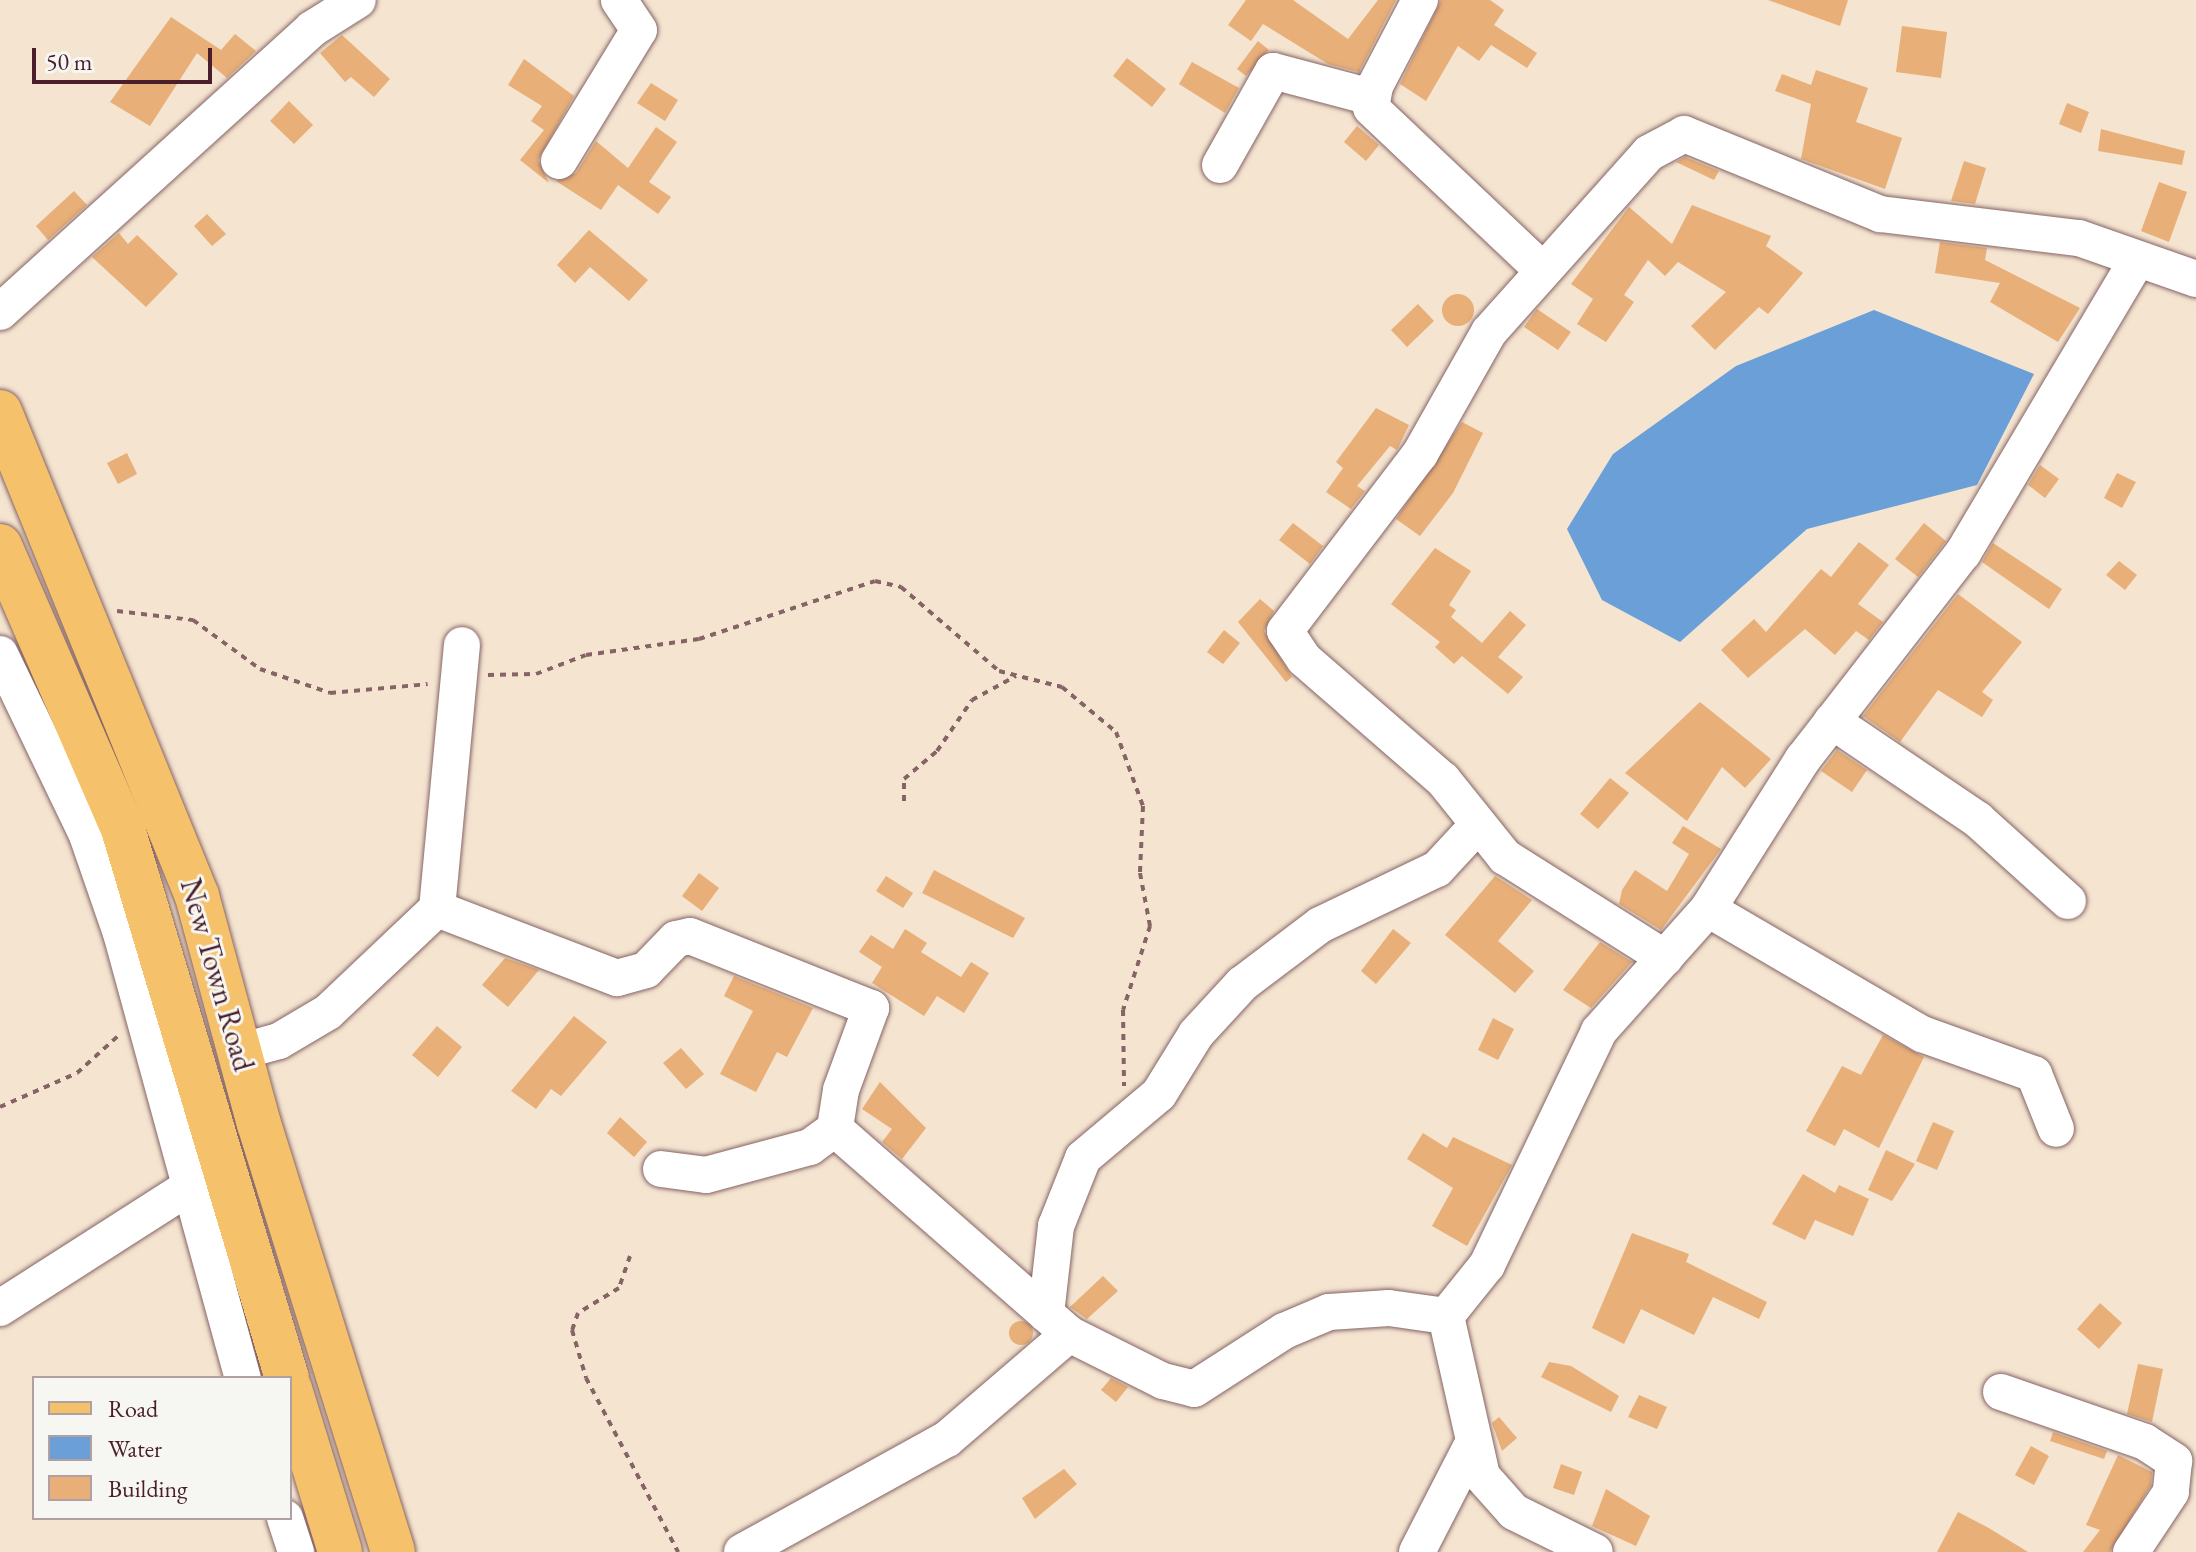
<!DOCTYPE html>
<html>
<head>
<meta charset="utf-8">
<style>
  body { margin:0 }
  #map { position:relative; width:2196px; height:1552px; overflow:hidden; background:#f4e4d0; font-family:"EB Garamond",serif }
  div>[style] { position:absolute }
  .water>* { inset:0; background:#6aa0d7 }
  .building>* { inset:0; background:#e8af78 }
  .round { border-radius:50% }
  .path>* { height:4px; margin-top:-2px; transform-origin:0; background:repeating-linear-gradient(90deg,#866465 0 6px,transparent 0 12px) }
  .roads { filter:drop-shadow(0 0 2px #866465) drop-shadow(0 0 2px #866465) }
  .minor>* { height:36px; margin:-18px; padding:0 18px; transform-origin:18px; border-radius:18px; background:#fff }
  .major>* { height:44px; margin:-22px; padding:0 22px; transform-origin:22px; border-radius:22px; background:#f6c16b }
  span { translate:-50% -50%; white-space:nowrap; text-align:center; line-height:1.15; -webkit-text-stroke:6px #f6f6f2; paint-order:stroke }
  .street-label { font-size:30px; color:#4a1f2b }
  .legend { position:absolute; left:32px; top:1376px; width:260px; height:144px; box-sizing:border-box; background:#f6f6f2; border:2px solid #b1a0a2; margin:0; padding:10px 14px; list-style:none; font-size:24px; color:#4a1f2b }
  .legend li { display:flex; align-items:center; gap:16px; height:40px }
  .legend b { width:40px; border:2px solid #b1a0a2 }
  .scale { position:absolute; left:32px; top:48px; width:180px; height:36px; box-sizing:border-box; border:4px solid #4a1f2b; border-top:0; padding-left:10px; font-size:24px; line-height:28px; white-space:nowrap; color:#4a1f2b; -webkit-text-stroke:6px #f6f6f2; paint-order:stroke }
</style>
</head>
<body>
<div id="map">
  <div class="water">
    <div style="clip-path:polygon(1874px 310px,2034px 374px,1977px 485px,1807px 529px,1680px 642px,1602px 600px,1567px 529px,1613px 454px,1736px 366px)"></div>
  </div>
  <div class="building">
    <div style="clip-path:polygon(1246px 0,1293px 0,1348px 39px,1378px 0,1396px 0,1359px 72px,1328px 64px,1263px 24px,1251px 41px,1228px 25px)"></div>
    <div style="clip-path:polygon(1441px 0,1490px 0,1504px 10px,1494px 25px,1537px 53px,1527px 68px,1491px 45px,1479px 61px,1458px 46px,1426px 101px,1400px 84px)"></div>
    <div style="clip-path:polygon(1768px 0,1848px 0,1840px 26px)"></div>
    <div style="clip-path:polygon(171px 17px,221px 50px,235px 34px,256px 51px,227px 78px,197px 53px,150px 126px,110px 102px)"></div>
    <div style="clip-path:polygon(1902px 26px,1947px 32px,1941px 78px,1896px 72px)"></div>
    <div style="clip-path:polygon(342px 35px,390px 79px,374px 97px,351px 77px,345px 82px,320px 53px)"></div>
    <div style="clip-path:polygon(1258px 41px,1269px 50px,1246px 76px,1237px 69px)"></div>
    <div style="clip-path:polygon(1127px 58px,1166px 89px,1152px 107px,1113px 76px)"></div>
    <div style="clip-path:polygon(524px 59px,574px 96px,538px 160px,549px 183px,520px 160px,544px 130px,531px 121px,542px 106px,508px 85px)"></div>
    <div style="clip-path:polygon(1192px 62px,1239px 88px,1225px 113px,1179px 84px)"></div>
    <div style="clip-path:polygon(1816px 70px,1868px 88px,1856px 122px,1902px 138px,1885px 189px,1801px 159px,1811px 104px,1775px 91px,1782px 74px,1811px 85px)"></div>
    <div style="clip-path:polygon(651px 83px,678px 100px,665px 121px,637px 103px)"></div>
    <div style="clip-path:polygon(289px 101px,313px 125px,294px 144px,270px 121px)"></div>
    <div style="clip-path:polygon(2067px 103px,2089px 112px,2081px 133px,2059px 124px)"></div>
    <div style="clip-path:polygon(1357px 126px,1379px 145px,1366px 161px,1344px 142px)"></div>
    <div style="clip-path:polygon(656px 127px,677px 142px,649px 182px,671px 197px,658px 214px,618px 185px,601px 210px,556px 181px,576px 173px,596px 141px,628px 168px)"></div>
    <div style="clip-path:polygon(2101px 129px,2185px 151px,2182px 165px,2098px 151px)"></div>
    <div style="clip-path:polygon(1685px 157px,1719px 171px,1714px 180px,1676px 162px)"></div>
    <div style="clip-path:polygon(1964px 161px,1986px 168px,1975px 204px,1951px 201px)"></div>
    <div style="clip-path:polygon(2159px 182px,2187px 192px,2169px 242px,2141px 231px)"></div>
    <div style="clip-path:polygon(74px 191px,87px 205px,48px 240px,36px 226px)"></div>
    <div style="clip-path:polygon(1692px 205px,1771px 236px,1766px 246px,1803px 273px,1768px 314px,1759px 307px,1715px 350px,1691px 326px,1726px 292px,1678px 262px,1665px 276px,1648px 260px,1624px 295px,1634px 302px,1606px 342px,1577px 324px,1593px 299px,1571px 284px,1629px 207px,1672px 244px)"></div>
    <div style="clip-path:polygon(207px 214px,226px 234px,212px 246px,194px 226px)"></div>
    <div style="clip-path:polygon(589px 230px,648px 280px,629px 301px,590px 267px,575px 283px,557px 265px)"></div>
    <div style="clip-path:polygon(119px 233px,128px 244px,137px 235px,178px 274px,146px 307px,92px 257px)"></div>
    <div style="clip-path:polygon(1940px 242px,1987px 248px,1985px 260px,2080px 308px,2058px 342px,1990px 302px,2000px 283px,1935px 273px)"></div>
    <div class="round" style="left:1442px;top:294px;width:32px;height:32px"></div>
    <div style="clip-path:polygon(1418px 304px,1434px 321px,1407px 347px,1391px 330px)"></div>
    <div style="clip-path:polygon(1537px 309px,1571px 332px,1558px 350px,1524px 327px)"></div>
    <div style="clip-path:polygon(1376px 408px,1409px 425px,1397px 450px,1390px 446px,1357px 486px,1365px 491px,1351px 509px,1326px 492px,1343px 468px,1336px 462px)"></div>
    <div style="clip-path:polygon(1462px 422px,1483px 433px,1453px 493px,1420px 536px,1396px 519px)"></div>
    <div style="clip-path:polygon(127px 453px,137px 474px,118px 484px,107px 463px)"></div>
    <div style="clip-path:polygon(2040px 465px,2059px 479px,2045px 498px,2028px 485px)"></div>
    <div style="clip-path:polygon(2117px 473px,2136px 482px,2122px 508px,2104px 498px)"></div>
    <div style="clip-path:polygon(1293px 523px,1323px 546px,1310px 564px,1279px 540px)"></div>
    <div style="clip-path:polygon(1924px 523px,1946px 541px,1918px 577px,1895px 559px)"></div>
    <div style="clip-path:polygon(1859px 542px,1889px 565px,1858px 604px,1883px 622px,1869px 640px,1856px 631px,1835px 655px,1805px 629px,1748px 678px,1721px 650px,1754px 619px,1766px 632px,1821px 569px,1831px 577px)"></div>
    <div style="clip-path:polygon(1993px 543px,2062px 589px,2049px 609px,1982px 562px)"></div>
    <div style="clip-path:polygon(1435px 548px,1471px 571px,1449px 605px,1456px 610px,1451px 617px,1482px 643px,1510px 611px,1526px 625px,1498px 657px,1523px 677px,1508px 694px,1462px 656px,1454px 664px,1435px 647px,1440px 642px,1391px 604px)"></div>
    <div style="clip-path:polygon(2119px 561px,2137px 575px,2125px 590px,2106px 575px)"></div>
    <div style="clip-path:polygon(1958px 594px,2022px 642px,1982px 692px,1993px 700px,1982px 717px,1938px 690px,1900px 742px,1863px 716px)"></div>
    <div style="clip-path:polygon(1260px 599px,1274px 611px,1264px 631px,1292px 677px,1286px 682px,1238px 622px)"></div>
    <div style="clip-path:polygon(1224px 630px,1240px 643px,1223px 664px,1207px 652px)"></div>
    <div style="clip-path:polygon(1700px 702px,1771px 759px,1745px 788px,1722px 767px,1687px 821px,1625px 773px)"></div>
    <div style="clip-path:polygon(1837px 750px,1867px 770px,1852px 792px,1821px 771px)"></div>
    <div style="clip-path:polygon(1610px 778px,1629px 793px,1598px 829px,1580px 814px)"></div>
    <div style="clip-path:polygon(1683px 826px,1721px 849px,1661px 930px,1619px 904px,1622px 890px,1635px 870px,1667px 891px,1689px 854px,1672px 843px)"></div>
    <div style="clip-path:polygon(934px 870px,1025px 918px,1013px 938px,922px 893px)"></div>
    <div style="clip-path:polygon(699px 873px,719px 888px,702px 911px,682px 896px)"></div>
    <div style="clip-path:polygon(886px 876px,913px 893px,903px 908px,876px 891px)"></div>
    <div style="clip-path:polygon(1495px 876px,1532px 900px,1498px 941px,1534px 971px,1515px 993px,1445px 935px)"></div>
    <div style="clip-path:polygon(905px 929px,927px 943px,921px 952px,961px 977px,971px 962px,989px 973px,964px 1013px,937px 996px,924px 1016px,872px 983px,882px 967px,859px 952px,871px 935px,893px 949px)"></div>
    <div style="clip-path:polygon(1393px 929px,1411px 943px,1376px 984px,1361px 971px)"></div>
    <div style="clip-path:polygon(1600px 942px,1632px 962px,1591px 1008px,1563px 990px)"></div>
    <div style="clip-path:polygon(505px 958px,539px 970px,508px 1007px,482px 985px)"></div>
    <div style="clip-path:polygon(734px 976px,813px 1008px,787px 1057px,777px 1052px,756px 1092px,720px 1074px,753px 1011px,724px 996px)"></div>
    <div style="clip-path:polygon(574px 1016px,607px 1042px,561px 1096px,551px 1089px,536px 1109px,511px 1091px)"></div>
    <div style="clip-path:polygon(1493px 1018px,1514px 1029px,1498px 1060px,1478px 1050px)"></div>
    <div style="clip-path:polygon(437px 1026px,462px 1047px,438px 1077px,412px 1055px)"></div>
    <div style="clip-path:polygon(1883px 1035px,1924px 1057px,1879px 1148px,1844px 1129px,1835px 1146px,1806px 1131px,1842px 1066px,1861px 1075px)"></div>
    <div style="clip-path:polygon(681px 1048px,704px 1074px,686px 1089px,663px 1063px)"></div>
    <div style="clip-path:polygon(880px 1082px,926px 1128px,902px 1159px,882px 1142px,892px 1129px,862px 1109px)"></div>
    <div style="clip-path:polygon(620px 1117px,647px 1142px,634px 1157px,607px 1133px)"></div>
    <div style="clip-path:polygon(1933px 1122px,1954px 1131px,1937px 1170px,1916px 1161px)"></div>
    <div style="clip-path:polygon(1423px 1133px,1447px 1148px,1453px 1137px,1512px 1165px,1467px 1246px,1432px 1226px,1453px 1188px,1407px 1159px)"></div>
    <div style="clip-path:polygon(1886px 1150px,1915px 1164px,1892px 1201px,1868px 1190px)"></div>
    <div style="clip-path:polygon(1803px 1174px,1835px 1193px,1839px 1185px,1869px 1199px,1853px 1236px,1815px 1220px,1805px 1240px,1772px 1224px)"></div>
    <div style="clip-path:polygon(1632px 1233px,1689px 1254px,1686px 1262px,1767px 1302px,1759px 1319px,1713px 1297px,1694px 1335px,1641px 1309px,1624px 1344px,1592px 1328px)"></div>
    <div style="clip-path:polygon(1103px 1276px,1118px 1291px,1087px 1319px,1070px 1307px)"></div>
    <div style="clip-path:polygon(2100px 1303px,2122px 1323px,2099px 1349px,2077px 1329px)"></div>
    <div class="round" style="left:1009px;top:1321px;width:24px;height:24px"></div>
    <div style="clip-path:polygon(1549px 1362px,1571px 1366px,1619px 1396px,1611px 1412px,1541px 1377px)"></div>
    <div style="clip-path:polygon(2138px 1364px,2163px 1369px,2152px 1422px,2127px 1414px)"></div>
    <div style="clip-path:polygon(1111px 1378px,1128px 1387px,1116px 1402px,1101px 1390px)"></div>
    <div style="clip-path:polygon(1639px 1395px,1667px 1407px,1657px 1429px,1628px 1417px)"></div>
    <div style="clip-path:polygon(1499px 1417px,1517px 1438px,1502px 1451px,1492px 1423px)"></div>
    <div style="clip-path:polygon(2053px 1432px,2107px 1451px,2104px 1459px,2050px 1441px)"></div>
    <div style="clip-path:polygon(2031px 1446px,2049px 1456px,2034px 1485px,2015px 1475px)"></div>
    <div style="clip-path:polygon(2118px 1455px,2152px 1472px,2151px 1485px,2110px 1552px,2083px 1552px,2100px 1530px,2086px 1525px)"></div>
    <div style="clip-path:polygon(1561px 1464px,1582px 1472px,1574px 1495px,1553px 1488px)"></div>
    <div style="clip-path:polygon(1064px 1469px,1077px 1484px,1035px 1519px,1022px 1498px)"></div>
    <div style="clip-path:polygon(1606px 1489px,1650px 1516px,1636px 1546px,1592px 1526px)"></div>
    <div style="clip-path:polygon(1958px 1512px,1987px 1527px,2028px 1552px,1937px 1552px)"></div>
  </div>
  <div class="path">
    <div style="left:117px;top:611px;width:77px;rotate:6.8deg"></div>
    <div style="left:193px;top:620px;width:83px;rotate:36.2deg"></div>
    <div style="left:260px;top:669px;width:74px;rotate:18.9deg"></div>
    <div style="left:330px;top:693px;width:98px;rotate:-5.2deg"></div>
    <div style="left:488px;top:675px;width:48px;rotate:-1.2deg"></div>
    <div style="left:536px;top:674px;width:53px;rotate:-20.8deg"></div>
    <div style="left:586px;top:655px;width:114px;rotate:-8.1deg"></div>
    <div style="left:699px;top:639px;width:185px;rotate:-18.2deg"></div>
    <div style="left:875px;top:581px;width:27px;rotate:13deg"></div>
    <div style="left:901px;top:587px;width:129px;rotate:40.6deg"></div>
    <div style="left:999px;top:671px;width:65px;rotate:14.3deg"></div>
    <div style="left:1062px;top:687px;width:70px;rotate:39.8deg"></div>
    <div style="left:1116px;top:732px;width:79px;rotate:70deg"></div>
    <div style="left:1143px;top:806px;width:67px;rotate:92.6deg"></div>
    <div style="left:1140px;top:873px;width:54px;rotate:79.3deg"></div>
    <div style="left:1150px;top:926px;width:88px;rotate:107.8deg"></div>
    <div style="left:1123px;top:1010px;width:76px;rotate:89.2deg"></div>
    <div style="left:904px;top:801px;width:22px;rotate:-90deg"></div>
    <div style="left:904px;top:779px;width:43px;rotate:-40.3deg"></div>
    <div style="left:937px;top:751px;width:62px;rotate:-55.5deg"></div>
    <div style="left:972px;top:700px;width:50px;rotate:-28.6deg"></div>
    <div style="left:0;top:1107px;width:84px;rotate:-23.8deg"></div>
    <div style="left:77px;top:1073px;width:55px;rotate:-42.1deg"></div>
    <div style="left:630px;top:1256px;width:34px;rotate:109deg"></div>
    <div style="left:619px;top:1288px;width:48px;rotate:148.6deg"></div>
    <div style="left:578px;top:1313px;width:18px;rotate:109deg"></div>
    <div style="left:572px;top:1330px;width:50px;rotate:73.7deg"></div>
    <div style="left:586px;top:1378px;width:197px;rotate:62.1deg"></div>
  </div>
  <div class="roads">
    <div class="minor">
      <div style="left:1420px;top:0;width:97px;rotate:117.6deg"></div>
      <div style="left:1375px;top:86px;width:22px;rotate:100deg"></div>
      <div style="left:1371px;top:108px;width:233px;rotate:43.4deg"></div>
      <div style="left:559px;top:161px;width:153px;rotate:-58.6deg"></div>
      <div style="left:639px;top:30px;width:36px;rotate:-124deg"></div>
      <div style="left:1220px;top:165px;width:108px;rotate:-60.6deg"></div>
      <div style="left:1273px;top:71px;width:101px;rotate:14.9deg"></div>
      <div style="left:0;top:312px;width:421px;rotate:-42.2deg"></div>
      <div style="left:312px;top:29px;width:54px;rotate:-32.2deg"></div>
      <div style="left:0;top:654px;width:201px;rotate:64.3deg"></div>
      <div style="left:87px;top:835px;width:104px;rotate:70.9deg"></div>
      <div style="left:121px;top:933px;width:461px;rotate:74.7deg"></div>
      <div style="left:1832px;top:721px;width:176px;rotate:34.1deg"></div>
      <div style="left:1978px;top:820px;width:121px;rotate:42deg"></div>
      <div style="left:437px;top:909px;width:265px;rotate:-84.6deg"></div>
      <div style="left:1708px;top:909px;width:248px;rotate:30.3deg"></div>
      <div style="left:1922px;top:1034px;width:119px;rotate:19.7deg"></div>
      <div style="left:2034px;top:1074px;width:59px;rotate:68.2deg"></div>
      <div style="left:1665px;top:958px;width:189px;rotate:-147.7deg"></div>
      <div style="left:1505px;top:857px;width:99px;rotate:-128.8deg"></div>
      <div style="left:1443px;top:780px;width:184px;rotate:-139deg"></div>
      <div style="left:1304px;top:659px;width:34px;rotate:-124deg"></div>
      <div style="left:1285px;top:631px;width:223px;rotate:-52.7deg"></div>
      <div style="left:1420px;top:454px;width:140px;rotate:-60.5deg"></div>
      <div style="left:1489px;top:332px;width:240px;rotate:-48.2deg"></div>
      <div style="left:1649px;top:153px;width:40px;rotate:-28deg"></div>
      <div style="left:1684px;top:134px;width:212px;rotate:22.2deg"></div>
      <div style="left:1880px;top:214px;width:200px;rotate:6.9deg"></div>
      <div style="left:2079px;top:238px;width:124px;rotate:19.3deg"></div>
      <div style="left:239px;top:1052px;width:41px;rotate:-15.4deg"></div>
      <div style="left:279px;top:1041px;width:57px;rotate:-30.6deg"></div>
      <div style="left:328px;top:1012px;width:150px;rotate:-43.4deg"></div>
      <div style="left:437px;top:909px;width:193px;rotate:21deg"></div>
      <div style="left:617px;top:978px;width:30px;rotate:-15deg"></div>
      <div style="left:646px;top:970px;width:43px;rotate:-45.9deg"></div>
      <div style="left:676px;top:939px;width:14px;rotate:-12deg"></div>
      <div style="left:690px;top:936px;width:195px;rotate:21.7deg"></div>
      <div style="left:871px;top:1008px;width:87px;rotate:110.1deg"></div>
      <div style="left:841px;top:1090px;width:39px;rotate:99deg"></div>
      <div style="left:835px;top:1129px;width:311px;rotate:41.2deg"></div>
      <div style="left:1069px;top:1334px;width:105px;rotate:26.6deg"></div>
      <div style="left:1163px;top:1381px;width:32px;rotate:14deg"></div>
      <div style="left:1194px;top:1389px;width:107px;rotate:-32.8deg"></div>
      <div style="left:1284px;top:1331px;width:49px;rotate:-22.9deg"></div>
      <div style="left:1329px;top:1312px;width:60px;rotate:-3.8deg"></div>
      <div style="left:1389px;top:1308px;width:58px;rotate:8deg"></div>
      <div style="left:1446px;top:1316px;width:65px;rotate:-51.2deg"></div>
      <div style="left:1487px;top:1265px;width:259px;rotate:-64.4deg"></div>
      <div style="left:1599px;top:1031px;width:164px;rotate:-48.2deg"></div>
      <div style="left:1708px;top:909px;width:178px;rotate:-57.7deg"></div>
      <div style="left:1803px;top:759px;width:261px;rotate:-52.2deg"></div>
      <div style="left:1963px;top:553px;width:339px;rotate:-59.3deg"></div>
      <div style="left:661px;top:1169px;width:45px;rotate:7.6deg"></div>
      <div style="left:706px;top:1175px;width:108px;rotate:-15.1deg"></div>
      <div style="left:810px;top:1147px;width:31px;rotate:-36deg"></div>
      <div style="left:0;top:1308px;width:224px;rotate:-32.6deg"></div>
      <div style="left:1046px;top:1314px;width:89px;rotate:-83.5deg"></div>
      <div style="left:1056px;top:1226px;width:73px;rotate:-68.3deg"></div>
      <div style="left:1083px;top:1158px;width:99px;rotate:-40.1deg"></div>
      <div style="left:1159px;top:1094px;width:70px;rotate:-58.3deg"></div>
      <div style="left:1196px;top:1034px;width:68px;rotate:-47.4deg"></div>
      <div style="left:1242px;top:984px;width:98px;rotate:-37.1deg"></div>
      <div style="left:1320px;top:925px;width:130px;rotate:-25.6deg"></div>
      <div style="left:1437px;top:869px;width:56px;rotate:-47.2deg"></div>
      <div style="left:1446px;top:1316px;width:164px;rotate:77.3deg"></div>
      <div style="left:1482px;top:1476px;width:48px;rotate:48.4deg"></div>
      <div style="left:1514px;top:1512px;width:90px;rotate:26.3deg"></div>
      <div style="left:2001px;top:1392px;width:152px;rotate:19.1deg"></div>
      <div style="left:2145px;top:1442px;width:35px;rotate:33deg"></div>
      <div style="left:2174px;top:1461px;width:31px;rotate:96deg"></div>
      <div style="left:2171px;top:1492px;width:72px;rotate:123.7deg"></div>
      <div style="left:285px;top:1518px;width:36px;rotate:72deg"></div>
      <div style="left:742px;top:1552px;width:234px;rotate:-28.9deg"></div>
      <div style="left:947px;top:1439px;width:161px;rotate:-40.7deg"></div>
      <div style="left:1417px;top:1552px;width:116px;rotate:-62.8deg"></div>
    </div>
    <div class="major">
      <div style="left:0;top:412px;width:523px;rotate:67.85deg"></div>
      <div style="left:197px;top:896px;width:236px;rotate:74.8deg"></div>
      <div style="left:259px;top:1124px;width:448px;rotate:72.6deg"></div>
      <div style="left:0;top:546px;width:309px;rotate:66.5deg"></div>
      <div style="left:123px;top:829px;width:573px;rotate:73.37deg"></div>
      <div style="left:290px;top:1389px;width:170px;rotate:72.9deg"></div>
    </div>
  </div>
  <div class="street-label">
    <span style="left:217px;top:975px;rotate:74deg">New Town Road</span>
  </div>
  <ul class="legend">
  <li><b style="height:10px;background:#f6c16b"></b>Road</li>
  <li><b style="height:22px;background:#6aa0d7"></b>Water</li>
  <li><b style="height:22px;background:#e8af78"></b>Building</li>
  </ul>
  <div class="scale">50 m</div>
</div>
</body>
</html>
